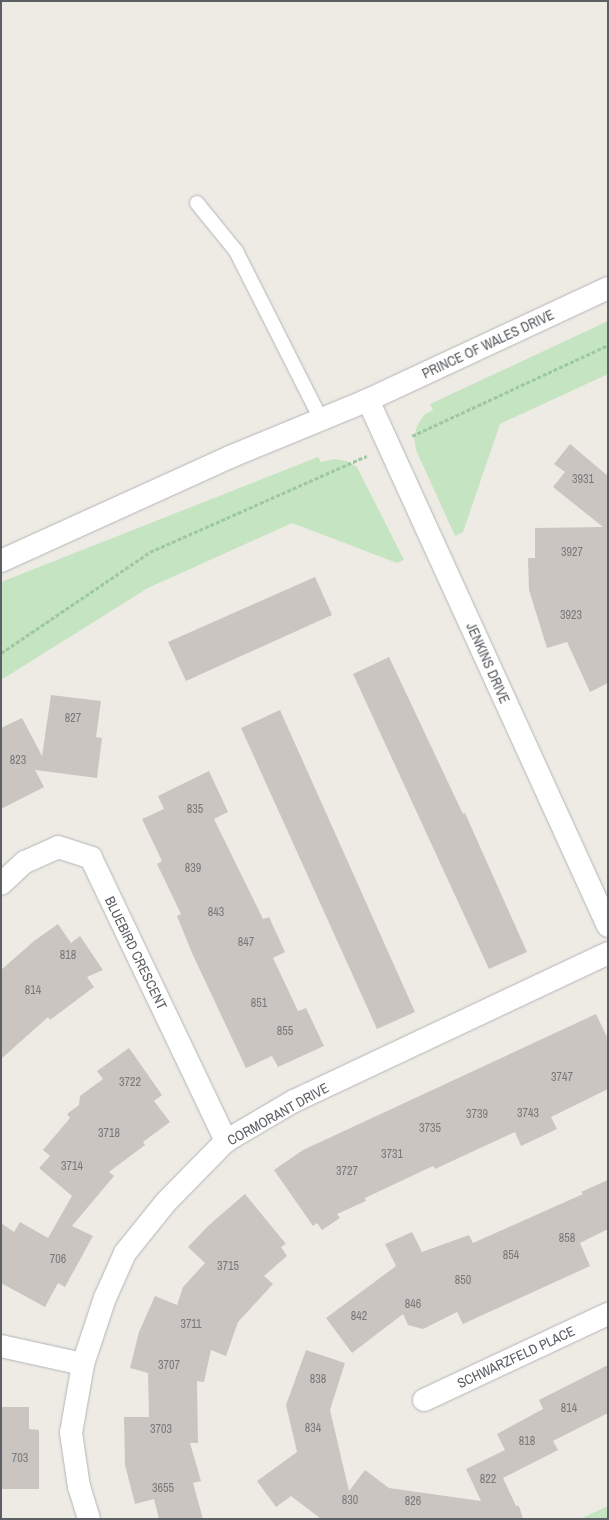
<!DOCTYPE html>
<html>
<head>
<meta charset="utf-8">
<style>
  body { margin:0 }
  #map { position:relative; width:609px; height:1520px; overflow:hidden; background:#eeebe4; font-family:"Archivo Narrow",sans-serif }
  div>[style] { position:absolute }
  .green>* { inset:0; background:#c5e4c2 }
  .building>* { inset:0; background:#cac5c1 }
  .path>* { height:2.5px; margin-top:-1.25px; transform-origin:0; background:repeating-linear-gradient(90deg,#9cc8a3 0 4px,transparent 0 6px) }
  .roads { filter:drop-shadow(0 0 1px #b1b5b8) drop-shadow(0 0 1px #b1b5b8) }
  .lane>* { height:14px; margin:-7px; padding:0 7px; transform-origin:7px; border-radius:7px; background:#fff }
  .street>* { height:22px; margin:-11px; padding:0 11px; transform-origin:11px; border-radius:11px; background:#fff }
  .secondary>* { height:22px; margin:-11px; padding:0 11px; transform-origin:11px; border-radius:11px; background:#fff }
  span { translate:-50% -50%; white-space:nowrap; text-align:center; line-height:1.15; -webkit-text-stroke:3px #fff; paint-order:stroke }
  .number-label { font-size:12px; color:#78797b }
  .number-label span { -webkit-text-stroke-width:0 }
  .street-label { font-size:14px; color:#5c6064 }
  .frame { position:absolute; inset:0; border:2px solid #5c6064; pointer-events:none }
</style>
</head>
<body>
<div id="map">
  <div class="green">
    <div style="clip-path:polygon(608px 321px,608px 374px,500px 424px,463px 532px,455px 536px,416px 450px,414px 437px,417px 426px,424px 415px,433px 410px,430px 404px)"></div>
    <div style="clip-path:polygon(318px 457px,321px 462px,335px 459px,347px 461px,357px 467px,404px 560px,397px 563px,292px 523px,148px 588px,1px 680px,1px 582px)"></div>
    <div style="clip-path:polygon(608px 1506px,608px 1519px,580px 1519px)"></div>
  </div>
  <div class="building">
    <div style="clip-path:polygon(570px 444px,608px 476px,608px 683px,590px 692px,567px 642px,547px 648px,529px 590px,528px 558px,535px 558px,535px 528px,603px 527px,553px 487px,565px 472px,554px 464px)"></div>
    <div style="clip-path:polygon(315px 577px,332px 615px,186px 681px,168px 642px)"></div>
    <div style="clip-path:polygon(389px 657px,463px 814px,465px 813px,527px 952px,489px 969px,353px 674px)"></div>
    <div style="clip-path:polygon(51px 695px,101px 701px,96px 737px,102px 738px,97px 778px,35px 770px,44px 787px,1px 809px,1px 728px,22px 718px,42px 756px)"></div>
    <div style="clip-path:polygon(280px 710px,415px 1012px,377px 1029px,241px 728px)"></div>
    <div style="clip-path:polygon(209px 771px,228px 812px,214px 819px,263px 919px,269px 917px,285px 952px,273px 958px,298px 1011px,306px 1008px,324px 1046px,278px 1067px,272px 1056px,246px 1068px,192px 953px,177px 916px,181px 914px,157px 864px,162px 861px,142px 819px,164px 809px,158px 796px)"></div>
    <div style="clip-path:polygon(58px 924px,71px 943px,80px 936px,103px 970px,87px 977px,94px 987px,50px 1020px,48px 1017px,1px 1059px,1px 970px,34px 941px)"></div>
    <div style="clip-path:polygon(596px 1014px,608px 1039px,608px 1089px,551px 1117px,557px 1129px,521px 1146px,515px 1132px,435px 1169px,433px 1166px,365px 1198px,366px 1201px,337px 1214px,340px 1218px,322px 1230px,317px 1223px,313px 1226px,274px 1170px,303px 1150px)"></div>
    <div style="clip-path:polygon(129px 1048px,162px 1095px,154px 1101px,170px 1122px,143px 1142px,145px 1145px,109px 1172px,114px 1176px,72px 1226px,93px 1236px,65px 1287px,58px 1283px,45px 1307px,1px 1283px,1px 1223px,14px 1232px,20px 1222px,48px 1238px,72px 1196px,39px 1168px,50px 1156px,43px 1150px,70px 1118px,67px 1114px,79px 1105px,80px 1096px,103px 1079px,97px 1071px)"></div>
    <div style="clip-path:polygon(608px 1180px,608px 1229px,580px 1243px,590px 1266px,463px 1324px,457px 1312px,423px 1329px,408px 1325px,403px 1314px,352px 1353px,326px 1318px,396px 1266px,385px 1244px,412px 1232px,422px 1252px,469px 1235px,473px 1243px,583px 1194px,581px 1192px)"></div>
    <div style="clip-path:polygon(245px 1194px,286px 1244px,281px 1247px,287px 1256px,264px 1276px,273px 1284px,238px 1322px,226px 1356px,211px 1350px,204px 1382px,197px 1381px,198px 1443px,190px 1443px,201px 1481px,193px 1483px,203px 1519px,159px 1519px,154px 1499px,135px 1504px,125px 1465px,124px 1417px,149px 1417px,148px 1373px,130px 1368px,139px 1332px,155px 1296px,177px 1305px,183px 1287px,205px 1263px,188px 1247px,209px 1225px)"></div>
    <div style="clip-path:polygon(306px 1350px,345px 1363px,330px 1410px,349px 1491px,365px 1470px,389px 1488px,481px 1501px,466px 1469px,505px 1450px,497px 1434px,543px 1409px,539px 1400px,608px 1365px,608px 1413px,553px 1441px,558px 1450px,503px 1478px,516px 1506px,519px 1506px,523px 1519px,321px 1519px,291px 1496px,276px 1507px,257px 1481px,297px 1452px,286px 1405px)"></div>
    <div style="clip-path:polygon(1px 1407px,29px 1407px,29px 1429px,39px 1430px,39px 1489px,1px 1489px)"></div>
  </div>
  <div class="path">
    <div style="left:412px;top:436px;width:216px;rotate:-24.9deg"></div>
    <div style="left:1px;top:653px;width:180px;rotate:-34.1deg"></div>
    <div style="left:150px;top:552px;width:237px;rotate:-23.9deg"></div>
  </div>
  <div class="roads">
    <div class="lane">
      <div style="left:197px;top:203px;width:62px;rotate:50.9deg"></div>
      <div style="left:236px;top:251px;width:188px;rotate:63.2deg"></div>
    </div>
    <div class="street">
      <div style="left:1px;top:561px;width:252px;rotate:-24.4deg"></div>
      <div style="left:230px;top:457px;width:149px;rotate:-22.4deg"></div>
      <div style="left:368px;top:400px;width:578px;rotate:65.47deg"></div>
      <div style="left:1px;top:884px;width:33px;rotate:-43deg"></div>
      <div style="left:25px;top:862px;width:36px;rotate:-24deg"></div>
      <div style="left:58px;top:847px;width:35px;rotate:18deg"></div>
      <div style="left:91px;top:858px;width:314px;rotate:64.5deg"></div>
      <div style="left:1px;top:1346px;width:84px;rotate:12.4deg"></div>
      <div style="left:424px;top:1400px;width:203px;rotate:-25.1deg"></div>
      <div style="left:89px;top:1519px;width:34px;rotate:-107deg"></div>
      <div style="left:79px;top:1487px;width:55px;rotate:-98.4deg"></div>
      <div style="left:71px;top:1433px;width:70px;rotate:-80.1deg"></div>
      <div style="left:83px;top:1364px;width:70px;rotate:-71.6deg"></div>
      <div style="left:105px;top:1298px;width:49px;rotate:-66deg"></div>
      <div style="left:125px;top:1253px;width:65px;rotate:-51.2deg"></div>
      <div style="left:166px;top:1202px;width:86px;rotate:-45.5deg"></div>
      <div style="left:226px;top:1141px;width:79px;rotate:-30.5deg"></div>
      <div style="left:294px;top:1101px;width:347px;rotate:-25.2deg"></div>
    </div>
    <div class="secondary">
      <div style="left:368px;top:400px;width:265px;rotate:-25deg"></div>
    </div>
  </div>
  <div class="number-label">
    <span style="left:583px;top:480px">3931</span>
    <span style="left:572px;top:553px">3927</span>
    <span style="left:571px;top:616px">3923</span>
    <span style="left:73px;top:719px">827</span>
    <span style="left:18px;top:761px">823</span>
    <span style="left:195px;top:810px">835</span>
    <span style="left:193px;top:869px">839</span>
    <span style="left:216px;top:913px">843</span>
    <span style="left:246px;top:943px">847</span>
    <span style="left:68px;top:956px">818</span>
    <span style="left:33px;top:991px">814</span>
    <span style="left:259px;top:1004px">851</span>
    <span style="left:285px;top:1032px">855</span>
    <span style="left:562px;top:1078px">3747</span>
    <span style="left:130px;top:1083px">3722</span>
    <span style="left:528px;top:1114px">3743</span>
    <span style="left:477px;top:1115px">3739</span>
    <span style="left:430px;top:1129px">3735</span>
    <span style="left:109px;top:1134px">3718</span>
    <span style="left:392px;top:1155px">3731</span>
    <span style="left:72px;top:1167px">3714</span>
    <span style="left:347px;top:1172px">3727</span>
    <span style="left:567px;top:1239px">858</span>
    <span style="left:511px;top:1256px">854</span>
    <span style="left:58px;top:1260px">706</span>
    <span style="left:228px;top:1267px">3715</span>
    <span style="left:463px;top:1281px">850</span>
    <span style="left:413px;top:1305px">846</span>
    <span style="left:359px;top:1317px">842</span>
    <span style="left:191px;top:1325px">3711</span>
    <span style="left:169px;top:1366px">3707</span>
    <span style="left:318px;top:1380px">838</span>
    <span style="left:569px;top:1409px">814</span>
    <span style="left:313px;top:1429px">834</span>
    <span style="left:161px;top:1430px">3703</span>
    <span style="left:527px;top:1442px">818</span>
    <span style="left:20px;top:1459px">703</span>
    <span style="left:488px;top:1480px">822</span>
    <span style="left:163px;top:1489px">3655</span>
    <span style="left:350px;top:1501px">830</span>
    <span style="left:413px;top:1502px">826</span>
  </div>
  <div class="street-label">
    <span style="left:488px;top:344px;rotate:-25deg">PRINCE OF WALES DRIVE</span>
    <span style="left:488px;top:663px;rotate:66deg">JENKINS DRIVE</span>
    <span style="left:136px;top:953px;rotate:64deg">BLUEBIRD CRESCENT</span>
    <span style="left:278px;top:1114px;rotate:-29deg">CORMORANT DRIVE</span>
    <span style="left:516px;top:1357px;rotate:-25deg">SCHWARZFELD PLACE</span>
  </div>
  <div class="frame"></div>
</div>
</body>
</html>
